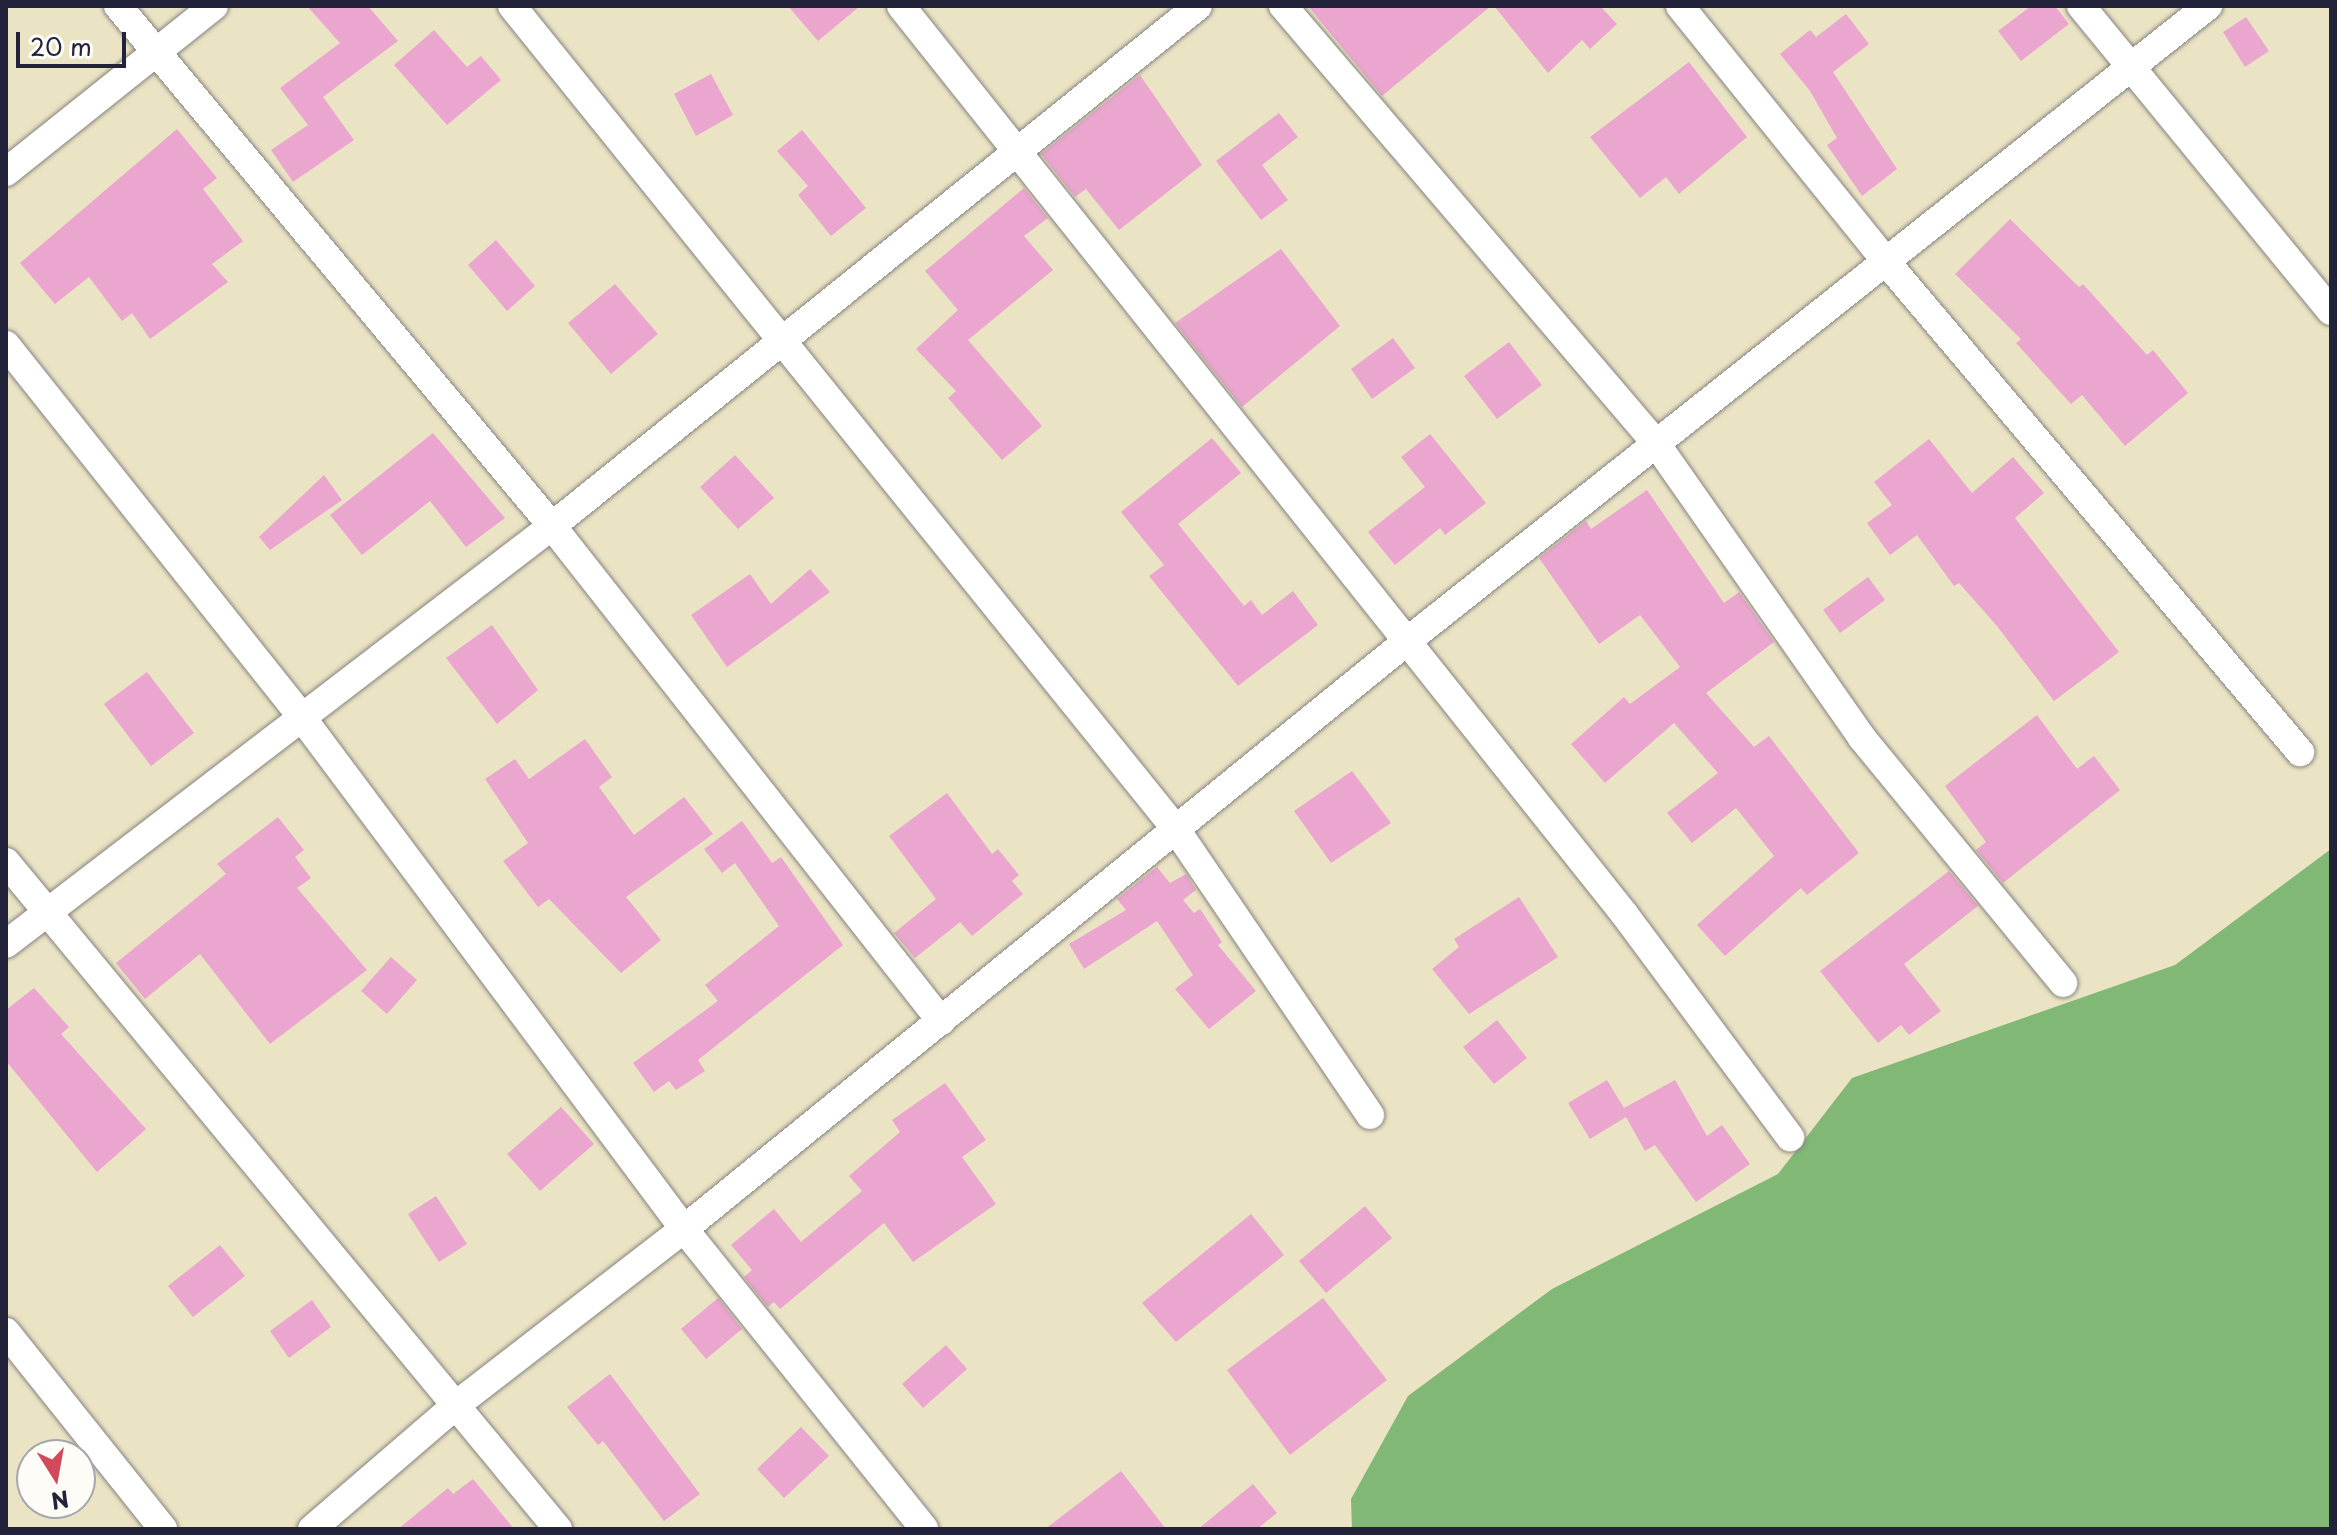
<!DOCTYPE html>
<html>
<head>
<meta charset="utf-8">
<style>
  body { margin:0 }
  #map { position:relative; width:2337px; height:1535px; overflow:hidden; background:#ebe4c4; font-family:"Playpen Sans",sans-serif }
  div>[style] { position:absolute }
  .forest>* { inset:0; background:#81b875 }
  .building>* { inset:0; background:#eaa6ce }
  .roads { filter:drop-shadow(0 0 2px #868380) drop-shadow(0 0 2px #868380) }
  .minor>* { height:28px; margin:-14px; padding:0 14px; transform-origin:14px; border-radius:14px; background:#fff }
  span { translate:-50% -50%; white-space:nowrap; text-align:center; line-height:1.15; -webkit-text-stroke:6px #fdfcf7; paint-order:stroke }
  .frame { position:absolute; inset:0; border:8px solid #22223b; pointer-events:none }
  .north { position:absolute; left:16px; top:1439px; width:80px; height:80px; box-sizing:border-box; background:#fdfcf7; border:2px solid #a5a5ac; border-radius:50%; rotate:169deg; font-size:22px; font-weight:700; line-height:32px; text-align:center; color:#22223b }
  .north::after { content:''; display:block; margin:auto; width:28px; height:36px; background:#d1495b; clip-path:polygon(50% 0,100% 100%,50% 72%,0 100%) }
  .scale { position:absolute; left:16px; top:32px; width:110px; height:36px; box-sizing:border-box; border:4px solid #22223b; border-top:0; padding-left:10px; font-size:24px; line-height:28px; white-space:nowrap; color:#22223b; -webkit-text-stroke:6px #fdfcf7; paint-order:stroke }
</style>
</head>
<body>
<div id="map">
  <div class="forest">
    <div style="clip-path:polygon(2331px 849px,2331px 1529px,1352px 1529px,1351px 1499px,1408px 1396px,1552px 1289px,1778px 1174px,1852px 1078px,2175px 965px)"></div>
  </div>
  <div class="building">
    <div style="clip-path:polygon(307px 6px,368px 6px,398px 41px,323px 97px,354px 140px,293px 182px,271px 150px,308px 125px,280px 88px,340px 43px)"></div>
    <div style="clip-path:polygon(788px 6px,860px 6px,818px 41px)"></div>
    <div style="clip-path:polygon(1308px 6px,1491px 6px,1382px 96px)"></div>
    <div style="clip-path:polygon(1494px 6px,1600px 6px,1617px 24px,1590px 49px,1582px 40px,1548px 73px)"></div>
    <div style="clip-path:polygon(2031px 6px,2055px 6px,2069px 24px,2021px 61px,1998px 31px)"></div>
    <div style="clip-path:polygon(1846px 14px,1869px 44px,1833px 72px,1897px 169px,1862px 196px,1827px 145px,1837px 138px,1810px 91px,1780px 54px,1810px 30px,1816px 37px)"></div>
    <div style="clip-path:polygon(2246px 17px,2269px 51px,2245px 67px,2223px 32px)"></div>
    <div style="clip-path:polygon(434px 30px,467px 67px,481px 56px,501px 80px,447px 125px,394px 65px)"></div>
    <div style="clip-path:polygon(1689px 62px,1747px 137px,1679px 194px,1666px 177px,1640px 198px,1590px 137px)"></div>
    <div style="clip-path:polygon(711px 74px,733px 115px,696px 136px,674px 94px)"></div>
    <div style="clip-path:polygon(1140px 75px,1202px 165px,1119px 230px,1086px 189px,1075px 197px,1041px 154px)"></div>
    <div style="clip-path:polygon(1279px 113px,1298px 137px,1262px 165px,1288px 200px,1261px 220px,1216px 161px)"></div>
    <div style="clip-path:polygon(177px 129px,217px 178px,203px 189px,243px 241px,212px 264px,228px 282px,150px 339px,132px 313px,122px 321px,89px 277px,55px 304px,20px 263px)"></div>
    <div style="clip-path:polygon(802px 130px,866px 208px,831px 236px,798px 195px,808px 186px,777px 151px)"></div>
    <div style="clip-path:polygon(1024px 188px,1048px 218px,1024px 236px,1053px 270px,968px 340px,1042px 426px,1002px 460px,948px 398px,956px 391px,916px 349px,958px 310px,925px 271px)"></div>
    <div style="clip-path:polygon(2010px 219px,2079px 287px,2083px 284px,2147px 355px,2153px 350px,2188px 393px,2125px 446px,2082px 395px,2071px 404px,2016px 343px,2021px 339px,1955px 274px)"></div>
    <div style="clip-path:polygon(496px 240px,535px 286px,507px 311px,468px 265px)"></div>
    <div style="clip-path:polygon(1281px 249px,1340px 326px,1242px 407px,1175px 323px)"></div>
    <div style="clip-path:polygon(615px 284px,658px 334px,611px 374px,568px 323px)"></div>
    <div style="clip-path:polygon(1393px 338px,1415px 368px,1372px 399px,1351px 369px)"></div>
    <div style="clip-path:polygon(1509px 342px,1542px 385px,1497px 419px,1464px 376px)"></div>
    <div style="clip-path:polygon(433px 433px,505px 518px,466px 547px,430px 501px,362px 555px,330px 515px)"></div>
    <div style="clip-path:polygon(1430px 434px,1486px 503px,1445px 535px,1440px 528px,1395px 565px,1368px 532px,1425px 487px,1401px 457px)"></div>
    <div style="clip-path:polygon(1212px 438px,1241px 473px,1178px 524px,1244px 606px,1251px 600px,1262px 615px,1293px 591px,1318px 625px,1238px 686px,1149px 576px,1164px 565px,1121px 512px)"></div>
    <div style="clip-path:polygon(1929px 439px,1972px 493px,2013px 457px,2044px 493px,2015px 518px,2119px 652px,2054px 701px,1997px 626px,1959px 583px,1954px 586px,1917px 535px,1890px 555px,1867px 523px,1892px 505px,1874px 482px)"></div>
    <div style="clip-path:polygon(735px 455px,774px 498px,738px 529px,700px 487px)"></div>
    <div style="clip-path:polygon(324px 475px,342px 500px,270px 550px,259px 537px)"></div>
    <div style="clip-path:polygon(1647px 490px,1724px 603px,1739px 592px,1774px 642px,1706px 693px,1754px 747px,1769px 736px,1859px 853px,1807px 895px,1801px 888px,1725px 956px,1697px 925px,1774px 856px,1736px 808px,1692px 843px,1667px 813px,1718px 773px,1674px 723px,1605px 783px,1571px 744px,1624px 697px,1630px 704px,1680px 667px,1640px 615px,1599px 644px,1539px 558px,1586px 521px,1591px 529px)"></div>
    <div style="clip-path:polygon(810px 569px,830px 592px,727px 667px,691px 615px,750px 574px,771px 604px)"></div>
    <div style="clip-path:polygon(1868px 577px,1885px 600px,1840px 633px,1823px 610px)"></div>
    <div style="clip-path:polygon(492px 625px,538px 690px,497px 724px,446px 658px)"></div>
    <div style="clip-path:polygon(147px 672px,194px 733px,151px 766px,104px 704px)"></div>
    <div style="clip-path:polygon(2037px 715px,2077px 769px,2094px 756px,2120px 790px,2003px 883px,1976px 850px,1986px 842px,1945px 786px)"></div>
    <div style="clip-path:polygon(585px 739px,612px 777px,599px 787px,634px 835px,684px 797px,713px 834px,626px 897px,661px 940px,621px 973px,549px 899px,538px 907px,503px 861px,528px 843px,485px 779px,515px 759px,529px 779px)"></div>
    <div style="clip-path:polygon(1352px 771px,1391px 823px,1331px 863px,1294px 811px)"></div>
    <div style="clip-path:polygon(947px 793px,992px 854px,998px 849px,1019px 875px,1012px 881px,1023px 894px,972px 936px,960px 922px,915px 958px,894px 933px,936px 899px,889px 836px)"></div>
    <div style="clip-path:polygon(278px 817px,304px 850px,295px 857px,311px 878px,297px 888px,367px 970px,270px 1044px,200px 954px,145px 999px,116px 963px,226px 874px,217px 864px)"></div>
    <div style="clip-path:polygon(742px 821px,772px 863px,781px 857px,843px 945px,698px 1060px,705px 1071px,676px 1090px,669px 1081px,654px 1092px,633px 1063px,718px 1001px,705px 985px,779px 926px,735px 863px,722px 873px,704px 849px)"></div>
    <div style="clip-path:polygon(1157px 867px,1170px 883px,1186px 874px,1196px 890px,1183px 900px,1194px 913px,1200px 909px,1222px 942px,1218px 945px,1256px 991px,1209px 1029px,1175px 989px,1193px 975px,1157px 921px,1084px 969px,1069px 944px,1126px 910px,1117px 899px)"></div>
    <div style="clip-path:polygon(1949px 871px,1978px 906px,1904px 964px,1941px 1011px,1909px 1035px,1901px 1025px,1878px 1043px,1820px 971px)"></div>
    <div style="clip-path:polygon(1519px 897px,1558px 957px,1469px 1014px,1432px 969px,1459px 947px,1454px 939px)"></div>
    <div style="clip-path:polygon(391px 957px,417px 980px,387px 1014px,361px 991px)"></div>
    <div style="clip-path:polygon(34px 988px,69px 1027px,61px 1034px,146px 1129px,97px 1172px,6px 1061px,6px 1010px)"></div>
    <div style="clip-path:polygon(1497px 1020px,1527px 1058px,1494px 1084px,1463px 1047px)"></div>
    <div style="clip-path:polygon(1607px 1080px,1624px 1108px,1675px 1080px,1707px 1136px,1722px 1125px,1750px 1164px,1696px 1202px,1655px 1145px,1645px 1151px,1626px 1117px,1590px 1139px,1568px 1103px)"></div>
    <div style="clip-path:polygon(945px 1083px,986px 1140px,962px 1157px,996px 1204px,913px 1262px,884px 1223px,780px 1309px,774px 1302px,768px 1307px,744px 1277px,752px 1270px,731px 1245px,774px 1209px,801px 1242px,862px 1191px,849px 1176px,900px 1132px,892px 1120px)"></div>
    <div style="clip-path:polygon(561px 1107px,594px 1144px,540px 1191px,507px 1154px)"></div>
    <div style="clip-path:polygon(436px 1196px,467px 1244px,439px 1262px,408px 1214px)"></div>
    <div style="clip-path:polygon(1365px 1206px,1392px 1238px,1326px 1293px,1299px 1261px)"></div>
    <div style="clip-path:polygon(1251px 1214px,1284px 1255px,1176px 1342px,1142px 1303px)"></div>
    <div style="clip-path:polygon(220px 1245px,245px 1276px,193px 1317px,168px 1286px)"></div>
    <div style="clip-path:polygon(718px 1298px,742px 1329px,706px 1359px,681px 1329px)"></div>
    <div style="clip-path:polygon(1323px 1298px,1387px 1380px,1290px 1455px,1227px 1370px)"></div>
    <div style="clip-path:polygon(312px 1300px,331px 1327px,289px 1358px,270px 1331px)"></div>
    <div style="clip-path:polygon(946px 1345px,967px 1369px,923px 1408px,902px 1384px)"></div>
    <div style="clip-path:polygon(610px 1374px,700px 1494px,664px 1521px,603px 1441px,598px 1445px,567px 1407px)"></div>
    <div style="clip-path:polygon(801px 1427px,829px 1456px,784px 1498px,757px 1469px)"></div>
    <div style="clip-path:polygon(1121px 1471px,1166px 1529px,1045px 1529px)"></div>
    <div style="clip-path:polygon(473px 1479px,514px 1529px,398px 1529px,448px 1488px,453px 1494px)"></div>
    <div style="clip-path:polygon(1253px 1484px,1277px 1513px,1257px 1529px,1198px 1529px)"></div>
  </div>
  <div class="roads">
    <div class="minor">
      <div style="left:118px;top:6px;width:677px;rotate:50.15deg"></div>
      <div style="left:552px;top:526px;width:630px;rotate:51.84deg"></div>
      <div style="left:512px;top:6px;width:1056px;rotate:51.11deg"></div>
      <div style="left:1175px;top:828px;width:347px;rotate:55.8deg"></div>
      <div style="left:901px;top:6px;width:1162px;rotate:51.46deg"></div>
      <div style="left:1625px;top:915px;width:277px;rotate:53.4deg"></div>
      <div style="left:1283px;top:6px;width:573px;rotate:49.53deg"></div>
      <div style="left:1655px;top:442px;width:361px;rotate:55deg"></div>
      <div style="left:1862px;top:738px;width:317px;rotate:50.6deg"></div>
      <div style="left:1680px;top:6px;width:331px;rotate:51.1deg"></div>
      <div style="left:1888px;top:264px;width:639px;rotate:49.83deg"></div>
      <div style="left:2081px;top:6px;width:394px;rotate:50.7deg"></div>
      <div style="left:6px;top:172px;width:266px;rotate:-38.6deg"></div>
      <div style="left:6px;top:345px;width:478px;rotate:51.5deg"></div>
      <div style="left:303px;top:719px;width:637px;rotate:53.24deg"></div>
      <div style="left:684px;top:1229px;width:384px;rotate:51.3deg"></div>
      <div style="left:6px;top:862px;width:866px;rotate:50.39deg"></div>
      <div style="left:6px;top:944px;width:688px;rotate:-37.44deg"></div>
      <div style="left:552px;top:526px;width:829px;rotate:-38.83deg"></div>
      <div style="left:6px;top:1332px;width:252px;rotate:51.4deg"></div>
      <div style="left:312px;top:1529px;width:190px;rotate:-40.7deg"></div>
      <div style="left:456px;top:1405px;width:288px;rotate:-37.7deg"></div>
      <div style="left:684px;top:1229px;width:931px;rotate:-39.11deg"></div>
      <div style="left:1406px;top:642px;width:1024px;rotate:-38.42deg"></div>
    </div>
  </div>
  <div class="frame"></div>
  <div class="north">N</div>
  <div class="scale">20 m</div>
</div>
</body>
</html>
